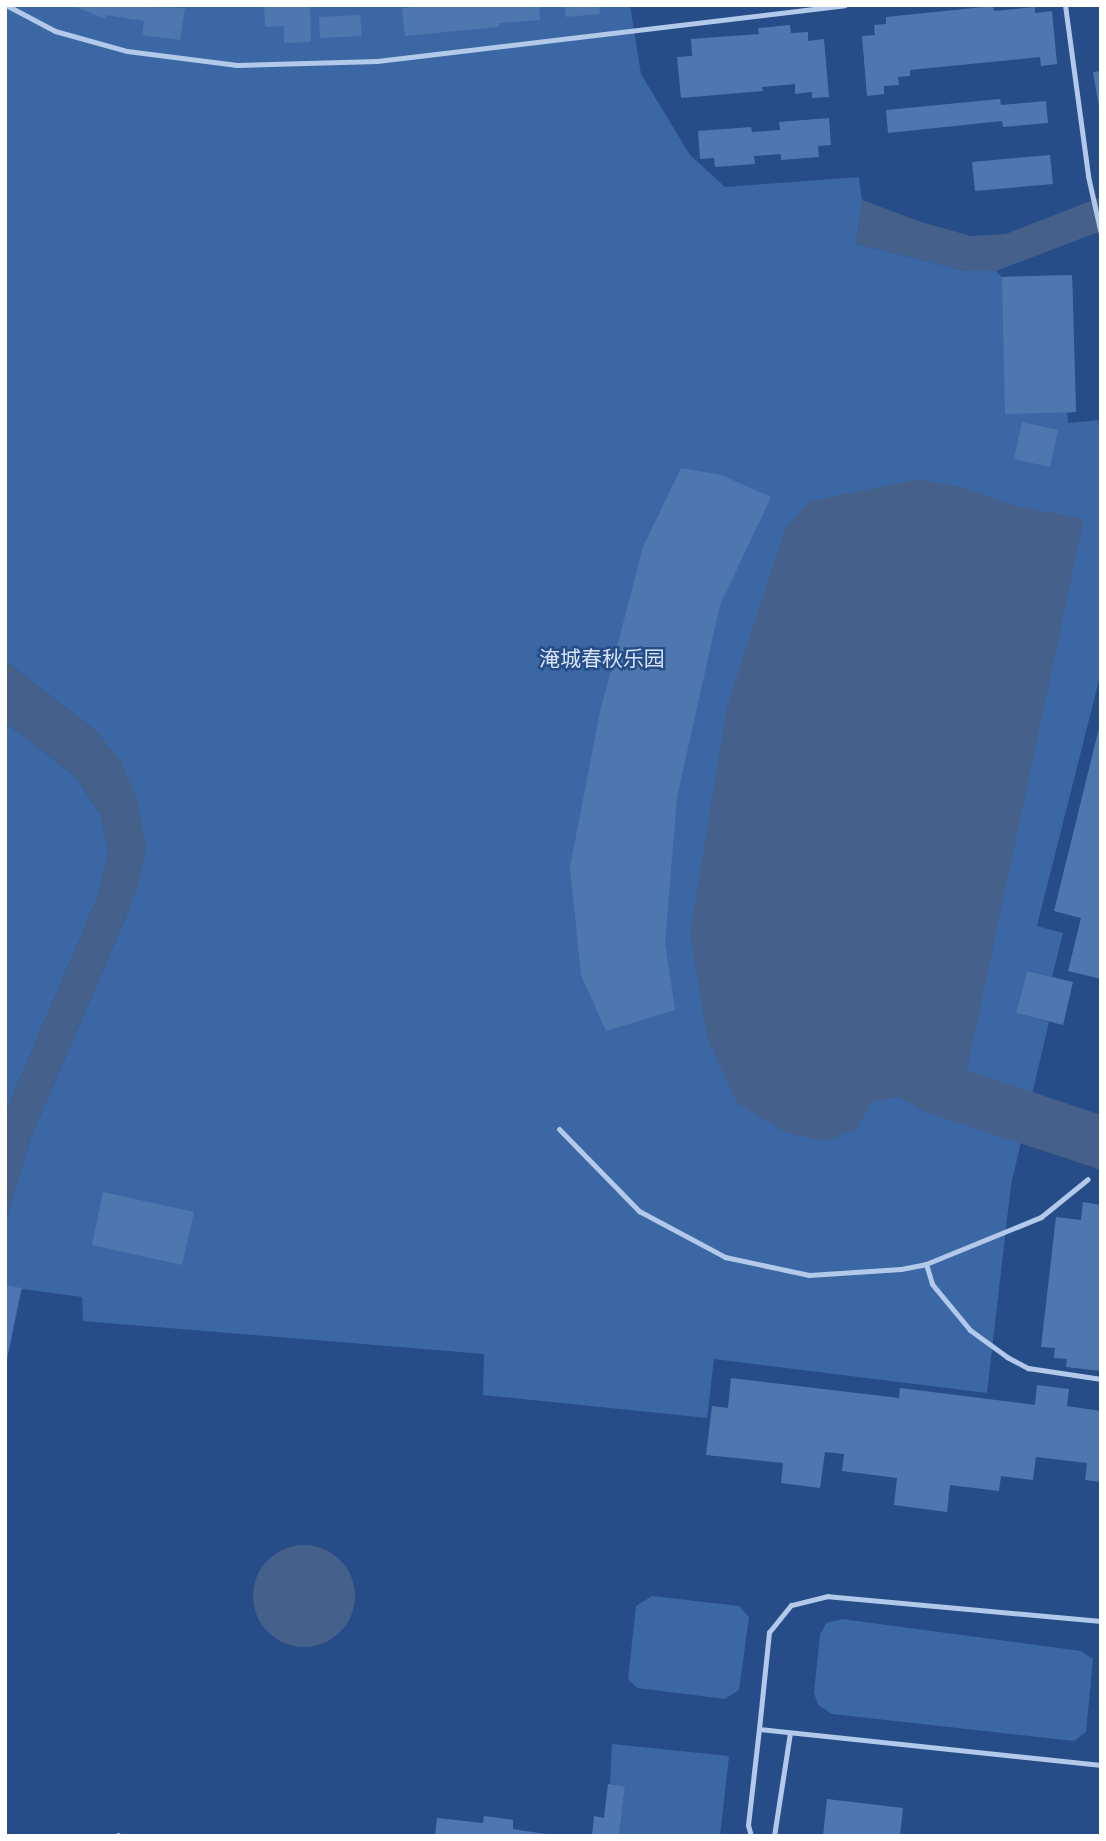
<!DOCTYPE html>
<html>
<head>
<meta charset="utf-8">
<style>
  body { margin:0 }
  #map { position:relative; width:1106px; height:1841px; overflow:hidden; background:#264d88; font-family:"DM Sans","Noto Sans SC",sans-serif }
  div>[style] { position:absolute }
  .green>* { inset:0; background:#3b67a4 }
  .water>* { inset:0; background:#45618b }
  .round { border-radius:50% }
  .building>* { inset:0; background:#4f77af }
  .lane>* { height:5px; margin:-2.5px; padding:0 2.5px; transform-origin:2.5px; border-radius:2.5px; background:#b2c9e9 }
  span { translate:-50% -50%; white-space:nowrap; text-align:center; line-height:1.15; -webkit-text-stroke:5px #264d88; paint-order:stroke }
  .park-label { font-size:21px; color:#d6e4f7 }
  .frame { position:absolute; inset:0; border:7px solid #fff; pointer-events:none }
</style>
</head>
<body>
<div id="map">
  <div class="green">
    <div style="clip-path:polygon(5px 5px,630px 5px,641px 74px,690px 155px,725px 187px,859px 177px,862px 200px,856px 244px,968px 271px,996px 271px,1002px 277px,1072px 275px,1076px 412px,1067px 413px,1068px 423px,1101px 420px,1101px 672px,1037px 926px,1063px 933px,1052px 977px,1027px 971px,1016px 1013px,1049px 1022px,1011px 1185px,987px 1393px,714px 1359px,707px 1418px,483px 1395px,484px 1354px,83px 1321px,82px 1297px,22px 1289px,5px 1369px,5px 1223px,31px 1137px,127px 915px,97px 732px,5px 660px)"></div>
    <div style="clip-path:polygon(5px 722px,76px 777px,101px 815px,108px 852px,98px 896px,5px 1113px)"></div>
    <div style="clip-path:polygon(652px 1596px,739px 1606px,749px 1617px,739px 1690px,725px 1699px,637px 1688px,628px 1679px,636px 1606px)"></div>
    <div style="clip-path:polygon(842px 1619px,1081px 1651px,1093px 1659px,1086px 1732px,1074px 1741px,832px 1714px,818px 1705px,814px 1693px,820px 1635px,826px 1623px)"></div>
    <div style="clip-path:polygon(612px 1744px,729px 1756px,720px 1836px,619px 1836px,625px 1786px,610px 1784px)"></div>
  </div>
  <div class="water">
    <div style="clip-path:polygon(1101px 197px,1101px 231px,996px 271px,968px 271px,856px 244px,862px 200px,921px 222px,971px 236px,1006px 234px)"></div>
    <div style="clip-path:polygon(919px 479px,962px 487px,1012px 505px,1084px 519px,967px 1070px,1101px 1115px,1101px 1170px,926px 1112px,898px 1097px,872px 1102px,856px 1130px,825px 1141px,787px 1133px,737px 1103px,707px 1037px,690px 933px,727px 707px,785px 529px,810px 501px)"></div>
    <div style="clip-path:polygon(5px 660px,97px 732px,120px 760px,137px 797px,146px 847px,140px 879px,127px 915px,31px 1137px,5px 1223px,5px 1113px,98px 896px,108px 852px,101px 815px,76px 777px,5px 722px)"></div>
    <div class="round" style="left:253px;top:1545px;width:102px;height:102px"></div>
  </div>
  <div class="building">
    <div style="clip-path:polygon(72px 5px,185px 8px,180px 40px,142px 35px,144px 21px,106px 15px,105px 19px)"></div>
    <div style="clip-path:polygon(264px 5px,310px 5px,311px 42px,284px 43px,284px 26px,265px 27px)"></div>
    <div style="clip-path:polygon(431px 5px,539px 5px,540px 20px,499px 23px,499px 27px,405px 36px,402px 8px)"></div>
    <div style="clip-path:polygon(565px 5px,599px 5px,600px 14px,566px 17px)"></div>
    <div style="clip-path:polygon(993px 6px,994px 11px,1035px 7px,1035px 13px,1052px 11px,1057px 64px,1041px 66px,1040px 57px,910px 70px,910px 76px,898px 77px,899px 85px,884px 86px,884px 94px,867px 96px,862px 36px,875px 35px,874px 25px,886px 24px,886px 17px)"></div>
    <div style="clip-path:polygon(360px 15px,362px 36px,320px 38px,319px 17px)"></div>
    <div style="clip-path:polygon(790px 25px,791px 33px,808px 32px,808px 41px,824px 39px,829px 97px,812px 98px,812px 92px,795px 94px,795px 84px,762px 87px,763px 91px,681px 98px,677px 57px,692px 56px,691px 39px,759px 34px,758px 28px)"></div>
    <div style="clip-path:polygon(1101px 71px,1101px 107px,1099px 107px,1093px 72px)"></div>
    <div style="clip-path:polygon(1000px 99px,1001px 105px,1046px 101px,1048px 123px,1003px 127px,1002px 121px,888px 133px,886px 110px)"></div>
    <div style="clip-path:polygon(829px 118px,831px 145px,818px 146px,819px 157px,781px 160px,781px 154px,754px 156px,755px 164px,715px 167px,714px 158px,700px 159px,698px 131px,751px 127px,752px 132px,780px 130px,779px 122px)"></div>
    <div style="clip-path:polygon(1050px 155px,1053px 184px,975px 191px,972px 162px)"></div>
    <div style="clip-path:polygon(1072px 275px,1076px 412px,1005px 414px,1002px 277px)"></div>
    <div style="clip-path:polygon(1022px 422px,1058px 430px,1050px 467px,1014px 459px)"></div>
    <div style="clip-path:polygon(681px 468px,721px 475px,771px 497px,720px 605px,677px 797px,665px 943px,675px 1010px,606px 1031px,581px 975px,570px 867px,600px 712px,643px 547px)"></div>
    <div style="clip-path:polygon(1101px 720px,1101px 979px,1068px 971px,1081px 918px,1054px 911px)"></div>
    <div style="clip-path:polygon(1027px 971px,1073px 982px,1063px 1025px,1016px 1013px)"></div>
    <div style="clip-path:polygon(103px 1192px,194px 1212px,182px 1265px,92px 1245px)"></div>
    <div style="clip-path:polygon(1083px 1202px,1101px 1205px,1101px 1371px,1066px 1367px,1067px 1359px,1054px 1358px,1055px 1348px,1041px 1347px,1056px 1217px,1081px 1220px)"></div>
    <div style="clip-path:polygon(5px 1285px,21px 1288px,6px 1363px,5px 1363px)"></div>
    <div style="clip-path:polygon(731px 1378px,899px 1398px,900px 1388px,1035px 1405px,1037px 1385px,1069px 1389px,1067px 1406px,1101px 1411px,1101px 1482px,1085px 1480px,1087px 1463px,1036px 1457px,1033px 1480px,1001px 1476px,999px 1491px,950px 1485px,947px 1512px,894px 1505px,897px 1478px,842px 1471px,844px 1454px,825px 1452px,820px 1488px,781px 1483px,783px 1463px,706px 1455px,712px 1406px,728px 1408px)"></div>
    <div style="clip-path:polygon(608px 1784px,625px 1786px,619px 1836px,592px 1836px,594px 1816px,604px 1818px)"></div>
    <div style="clip-path:polygon(827px 1799px,903px 1808px,900px 1836px,823px 1836px)"></div>
    <div style="clip-path:polygon(484px 1816px,513px 1820px,513px 1829px,558px 1836px,435px 1836px,437px 1818px,483px 1823px)"></div>
  </div>
  <div class="lane">
    <div style="left:6px;top:5px;width:55px;rotate:28deg"></div>
    <div style="left:55px;top:31px;width:75px;rotate:15.5deg"></div>
    <div style="left:127px;top:51px;width:111px;rotate:7.3deg"></div>
    <div style="left:237px;top:65px;width:140px;rotate:-1.6deg"></div>
    <div style="left:377px;top:61px;width:471px;rotate:-6.8deg"></div>
    <div style="left:1065px;top:5px;width:173px;rotate:82.3deg"></div>
    <div style="left:1088px;top:176px;width:59px;rotate:77.4deg"></div>
    <div style="left:559px;top:1129px;width:115px;rotate:45.7deg"></div>
    <div style="left:639px;top:1211px;width:98px;rotate:28.1deg"></div>
    <div style="left:725px;top:1257px;width:86px;rotate:12.1deg"></div>
    <div style="left:809px;top:1275px;width:92px;rotate:-3.7deg"></div>
    <div style="left:901px;top:1269px;width:25px;rotate:-11deg"></div>
    <div style="left:926px;top:1264px;width:124px;rotate:-22.2deg"></div>
    <div style="left:1041px;top:1217px;width:60px;rotate:-39deg"></div>
    <div style="left:926px;top:1264px;width:21px;rotate:73deg"></div>
    <div style="left:932px;top:1284px;width:60px;rotate:50.4deg"></div>
    <div style="left:970px;top:1330px;width:46px;rotate:36.1deg"></div>
    <div style="left:1007px;top:1357px;width:24px;rotate:28deg"></div>
    <div style="left:1028px;top:1368px;width:74px;rotate:8.6deg"></div>
    <div style="left:1101px;top:1621px;width:274px;rotate:-174.8deg"></div>
    <div style="left:828px;top:1596px;width:38px;rotate:166deg"></div>
    <div style="left:791px;top:1605px;width:35px;rotate:129deg"></div>
    <div style="left:769px;top:1632px;width:98px;rotate:95.9deg"></div>
    <div style="left:759px;top:1729px;width:344px;rotate:6deg"></div>
    <div style="left:118px;top:1836px;width:1px;rotate:-90deg"></div>
    <div style="left:751px;top:1836px;width:11px;rotate:-105deg"></div>
    <div style="left:748px;top:1825px;width:97px;rotate:-83.5deg"></div>
    <div style="left:774px;top:1836px;width:104px;rotate:-81.2deg"></div>
  </div>
  <div class="park-label">
    <span style="left:602px;top:659px">淹城春秋乐园</span>
  </div>
  <div class="frame"></div>
</div>
</body>
</html>
